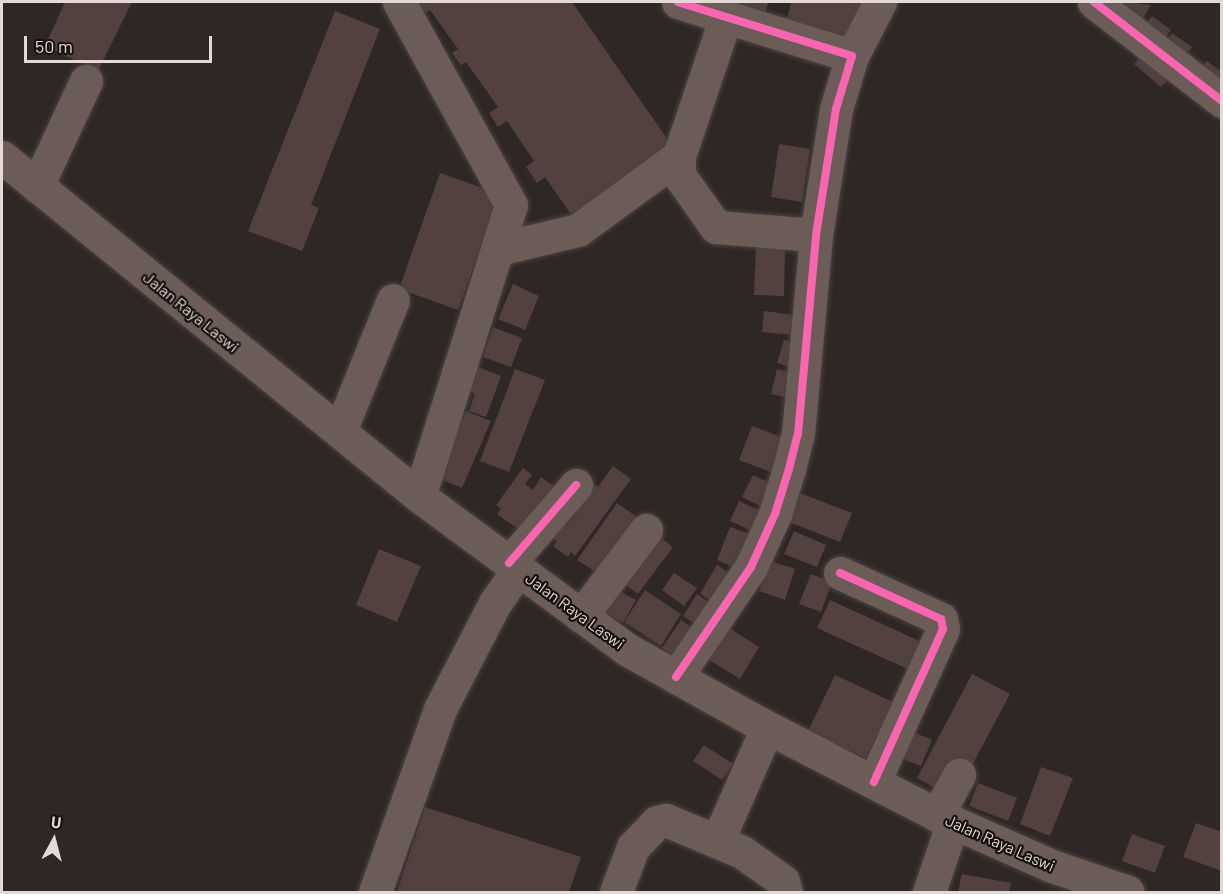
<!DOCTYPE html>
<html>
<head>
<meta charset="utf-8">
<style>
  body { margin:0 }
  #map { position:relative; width:1223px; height:894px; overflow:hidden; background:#2f2725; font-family:Barlow,sans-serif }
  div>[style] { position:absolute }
  .building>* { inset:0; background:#52413e }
  .roads { filter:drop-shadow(0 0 2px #4b4442) drop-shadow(0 0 2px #4b4442) }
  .minor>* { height:33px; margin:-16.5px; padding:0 16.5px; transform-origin:16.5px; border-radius:16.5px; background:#6b5c58 }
  .major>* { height:33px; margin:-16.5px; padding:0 16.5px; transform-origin:16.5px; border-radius:16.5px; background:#6c5d58 }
  .cycleway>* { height:8px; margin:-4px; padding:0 4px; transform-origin:4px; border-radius:4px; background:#f766af }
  span { translate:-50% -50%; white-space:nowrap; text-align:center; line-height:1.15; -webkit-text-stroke:4.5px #160f0e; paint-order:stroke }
  .street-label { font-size:16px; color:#e3d9d7 }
  .frame { position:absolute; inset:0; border:3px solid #e3d9d7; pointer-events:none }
  .north { position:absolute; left:24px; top:810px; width:60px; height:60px; -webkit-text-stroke:4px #160f0e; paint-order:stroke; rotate:7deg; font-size:16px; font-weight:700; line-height:24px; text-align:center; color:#e3d9d7 }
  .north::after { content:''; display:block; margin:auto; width:21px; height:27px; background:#e3d9d7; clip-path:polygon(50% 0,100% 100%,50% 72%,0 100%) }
  .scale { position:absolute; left:24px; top:36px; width:188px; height:27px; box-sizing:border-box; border:3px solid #e3d9d7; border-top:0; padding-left:8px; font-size:18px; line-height:21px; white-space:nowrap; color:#e3d9d7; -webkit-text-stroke:4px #160f0e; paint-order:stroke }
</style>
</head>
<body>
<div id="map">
  <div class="building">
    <div style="clip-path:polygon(65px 2px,132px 2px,98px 71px,45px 46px)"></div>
    <div style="clip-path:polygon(412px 2px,572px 2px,675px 150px,575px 220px,545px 177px,537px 183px,526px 167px,534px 161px,507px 121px,498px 127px,489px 113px,498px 107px,466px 62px,461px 65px,452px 53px,458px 49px,430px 10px,421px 16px)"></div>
    <div style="clip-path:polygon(712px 2px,769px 2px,761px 22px)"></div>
    <div style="clip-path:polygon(791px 2px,863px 2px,847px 47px,785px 29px)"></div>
    <div style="clip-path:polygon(1127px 2px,1151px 5px,1138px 26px,1119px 14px)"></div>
    <div style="clip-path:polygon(335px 11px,380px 29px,311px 205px,319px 208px,302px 251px,248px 231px)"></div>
    <div style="clip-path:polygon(1152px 16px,1171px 30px,1160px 45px,1141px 31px)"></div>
    <div style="clip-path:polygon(1172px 33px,1192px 47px,1181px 62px,1162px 48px)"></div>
    <div style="clip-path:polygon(1149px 48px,1176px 71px,1161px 87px,1134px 64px)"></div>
    <div style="clip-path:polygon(1207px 61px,1222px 72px,1213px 88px,1196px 76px)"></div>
    <div style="clip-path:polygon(779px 144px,810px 149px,802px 202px,771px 197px)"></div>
    <div style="clip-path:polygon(440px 173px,500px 194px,458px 310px,399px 289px)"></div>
    <div style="clip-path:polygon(756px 246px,785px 247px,784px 296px,754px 295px)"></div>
    <div style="clip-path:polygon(513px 284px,539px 296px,525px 330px,498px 319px)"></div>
    <div style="clip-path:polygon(764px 311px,795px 315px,793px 335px,762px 332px)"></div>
    <div style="clip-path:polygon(493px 327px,522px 338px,511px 367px,483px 357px)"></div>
    <div style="clip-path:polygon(784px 340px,801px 345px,794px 368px,777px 363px)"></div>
    <div style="clip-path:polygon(478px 367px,501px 376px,486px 417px,469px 411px,475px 394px,469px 391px)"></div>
    <div style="clip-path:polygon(515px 369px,545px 380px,509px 472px,480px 461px)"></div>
    <div style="clip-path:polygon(777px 369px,797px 374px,791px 399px,771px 394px)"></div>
    <div style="clip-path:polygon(466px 411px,491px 421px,462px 488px,438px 478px)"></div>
    <div style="clip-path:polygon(752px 426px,784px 438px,771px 472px,739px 460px)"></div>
    <div style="clip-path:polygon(613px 466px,631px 479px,575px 556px,571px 552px,568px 557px,553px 546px,557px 541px,547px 533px,586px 478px,598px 487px)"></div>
    <div style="clip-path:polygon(523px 468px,532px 475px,525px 484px,533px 490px,541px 477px,562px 492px,521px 531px,497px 514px,501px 509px,496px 505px)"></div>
    <div style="clip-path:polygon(753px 475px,780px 488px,769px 510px,742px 497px)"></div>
    <div style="clip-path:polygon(800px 493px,852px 513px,840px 542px,789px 522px)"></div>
    <div style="clip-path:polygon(739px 501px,767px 514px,757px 533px,730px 521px)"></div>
    <div style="clip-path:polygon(617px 503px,644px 522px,605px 578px,577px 560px)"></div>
    <div style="clip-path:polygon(730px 527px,753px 535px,740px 570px,717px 560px)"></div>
    <div style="clip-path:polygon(650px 530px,673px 547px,638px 594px,615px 577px)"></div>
    <div style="clip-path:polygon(794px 531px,826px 545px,817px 567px,784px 554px)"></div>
    <div style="clip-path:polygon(379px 549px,421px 566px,397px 622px,356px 605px)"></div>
    <div style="clip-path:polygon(770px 561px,795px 569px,785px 600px,759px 591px)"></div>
    <div style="clip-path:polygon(717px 565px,735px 576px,717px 604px,700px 594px)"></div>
    <div style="clip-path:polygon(674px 573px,697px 588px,684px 606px,662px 590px)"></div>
    <div style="clip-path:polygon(811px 574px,832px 582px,821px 612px,799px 604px)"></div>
    <div style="clip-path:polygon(611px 586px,636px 600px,623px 623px,599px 609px)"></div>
    <div style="clip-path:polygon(645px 590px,681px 614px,661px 646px,624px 622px)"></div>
    <div style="clip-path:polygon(697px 594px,717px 608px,702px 629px,683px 616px)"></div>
    <div style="clip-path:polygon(830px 600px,924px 643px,912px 671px,817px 628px)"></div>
    <div style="clip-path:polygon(681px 620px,700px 633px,681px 660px,662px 648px)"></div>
    <div style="clip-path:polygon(726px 626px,759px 647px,740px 679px,706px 658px)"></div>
    <div style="clip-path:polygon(972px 674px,1010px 694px,968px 773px,935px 788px,917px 778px)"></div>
    <div style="clip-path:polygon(835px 675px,893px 702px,866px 758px,808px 731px)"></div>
    <div style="clip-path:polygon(909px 730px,932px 740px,921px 766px,898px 757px)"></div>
    <div style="clip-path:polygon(704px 745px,733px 764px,722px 780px,693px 761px)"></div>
    <div style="clip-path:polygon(1041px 767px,1073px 778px,1050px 836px,1020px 824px)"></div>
    <div style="clip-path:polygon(978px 783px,1017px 798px,1008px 821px,969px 806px)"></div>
    <div style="clip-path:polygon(425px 807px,581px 857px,569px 892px,397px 892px)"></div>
    <div style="clip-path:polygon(1196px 823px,1222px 832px,1222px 871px,1183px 857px)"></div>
    <div style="clip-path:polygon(1132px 834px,1165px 846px,1155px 873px,1122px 861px)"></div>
    <div style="clip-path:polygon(962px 874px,1011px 883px,1009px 892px,958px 892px)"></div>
  </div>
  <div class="roads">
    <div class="minor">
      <div style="left:399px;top:2px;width:232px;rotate:61.1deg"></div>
      <div style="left:511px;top:205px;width:305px;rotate:107.5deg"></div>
      <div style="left:1094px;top:2px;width:162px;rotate:37.7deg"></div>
      <div style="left:852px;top:56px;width:61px;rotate:-62.6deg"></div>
      <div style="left:679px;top:156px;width:19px;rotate:90deg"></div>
      <div style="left:679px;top:175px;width:64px;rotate:54.6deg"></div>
      <div style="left:716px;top:227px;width:100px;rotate:4.6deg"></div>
      <div style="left:37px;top:186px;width:116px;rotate:-65deg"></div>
      <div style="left:498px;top:249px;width:82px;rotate:-13.4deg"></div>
      <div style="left:578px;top:230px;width:125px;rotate:-36.2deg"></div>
      <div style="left:679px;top:156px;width:145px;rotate:-71.4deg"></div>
      <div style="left:340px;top:431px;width:141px;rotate:-68deg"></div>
      <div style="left:509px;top:563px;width:103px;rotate:-49.3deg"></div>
      <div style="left:840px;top:573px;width:111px;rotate:24.5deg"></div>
      <div style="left:941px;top:619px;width:10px;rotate:79deg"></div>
      <div style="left:943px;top:629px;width:168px;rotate:114.3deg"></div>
      <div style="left:581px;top:616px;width:108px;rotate:-52.9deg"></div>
      <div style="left:676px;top:677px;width:133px;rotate:-55.7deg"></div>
      <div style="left:751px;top:567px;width:58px;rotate:-65.6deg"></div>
      <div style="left:775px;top:514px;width:47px;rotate:-72.7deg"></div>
      <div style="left:789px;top:469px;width:36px;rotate:-76deg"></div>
      <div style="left:798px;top:434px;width:200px;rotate:-84.8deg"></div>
      <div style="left:816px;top:235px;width:128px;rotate:-81deg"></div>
      <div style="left:836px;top:109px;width:55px;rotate:-73.2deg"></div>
      <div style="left:852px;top:56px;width:182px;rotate:-162.8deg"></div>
      <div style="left:937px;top:815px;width:46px;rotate:-61.2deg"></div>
      <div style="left:718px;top:840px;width:122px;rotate:-66.4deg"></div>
      <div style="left:375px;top:892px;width:194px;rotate:-70.4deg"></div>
      <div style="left:440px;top:709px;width:119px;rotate:-62.6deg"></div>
      <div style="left:495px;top:603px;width:40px;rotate:-55.1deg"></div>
      <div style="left:616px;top:892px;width:48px;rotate:-69.3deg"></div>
      <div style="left:633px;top:847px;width:35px;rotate:-46deg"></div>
      <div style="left:657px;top:822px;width:9px;rotate:-13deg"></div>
      <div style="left:666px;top:820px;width:82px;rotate:22.8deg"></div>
      <div style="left:742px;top:852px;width:50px;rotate:35.3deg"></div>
      <div style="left:783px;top:881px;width:11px;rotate:75deg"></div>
      <div style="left:929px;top:892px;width:74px;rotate:-71.1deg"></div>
    </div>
    <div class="major">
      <div style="left:2px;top:157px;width:537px;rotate:39.11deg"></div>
      <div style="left:419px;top:496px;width:260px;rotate:36.4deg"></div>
      <div style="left:628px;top:650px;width:148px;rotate:29.2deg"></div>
      <div style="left:757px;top:722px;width:203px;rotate:27.3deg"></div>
      <div style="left:937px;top:815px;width:126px;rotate:23.9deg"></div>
      <div style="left:1052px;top:866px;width:80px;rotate:18.9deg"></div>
    </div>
  </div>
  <div class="cycleway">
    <div style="left:1094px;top:2px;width:162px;rotate:37.7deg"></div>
    <div style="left:509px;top:563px;width:103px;rotate:-49.3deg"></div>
    <div style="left:840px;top:573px;width:111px;rotate:24.5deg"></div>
    <div style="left:941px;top:619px;width:10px;rotate:79deg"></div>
    <div style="left:943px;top:629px;width:168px;rotate:114.3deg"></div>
    <div style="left:676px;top:677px;width:133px;rotate:-55.7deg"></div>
    <div style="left:751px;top:567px;width:58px;rotate:-65.6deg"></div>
    <div style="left:775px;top:514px;width:47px;rotate:-72.7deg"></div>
    <div style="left:789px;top:469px;width:36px;rotate:-76deg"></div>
    <div style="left:798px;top:434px;width:200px;rotate:-84.8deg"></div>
    <div style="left:816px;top:235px;width:128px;rotate:-81deg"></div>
    <div style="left:836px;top:109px;width:55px;rotate:-73.2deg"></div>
    <div style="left:852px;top:56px;width:182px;rotate:-162.8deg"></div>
  </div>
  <div class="street-label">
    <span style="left:191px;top:312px;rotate:39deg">Jalan Raya Laswi</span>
    <span style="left:575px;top:611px;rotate:36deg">Jalan Raya Laswi</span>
    <span style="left:1000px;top:843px;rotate:24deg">Jalan Raya Laswi</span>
  </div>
  <div class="frame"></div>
  <div class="north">U</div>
  <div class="scale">50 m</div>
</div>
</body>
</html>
